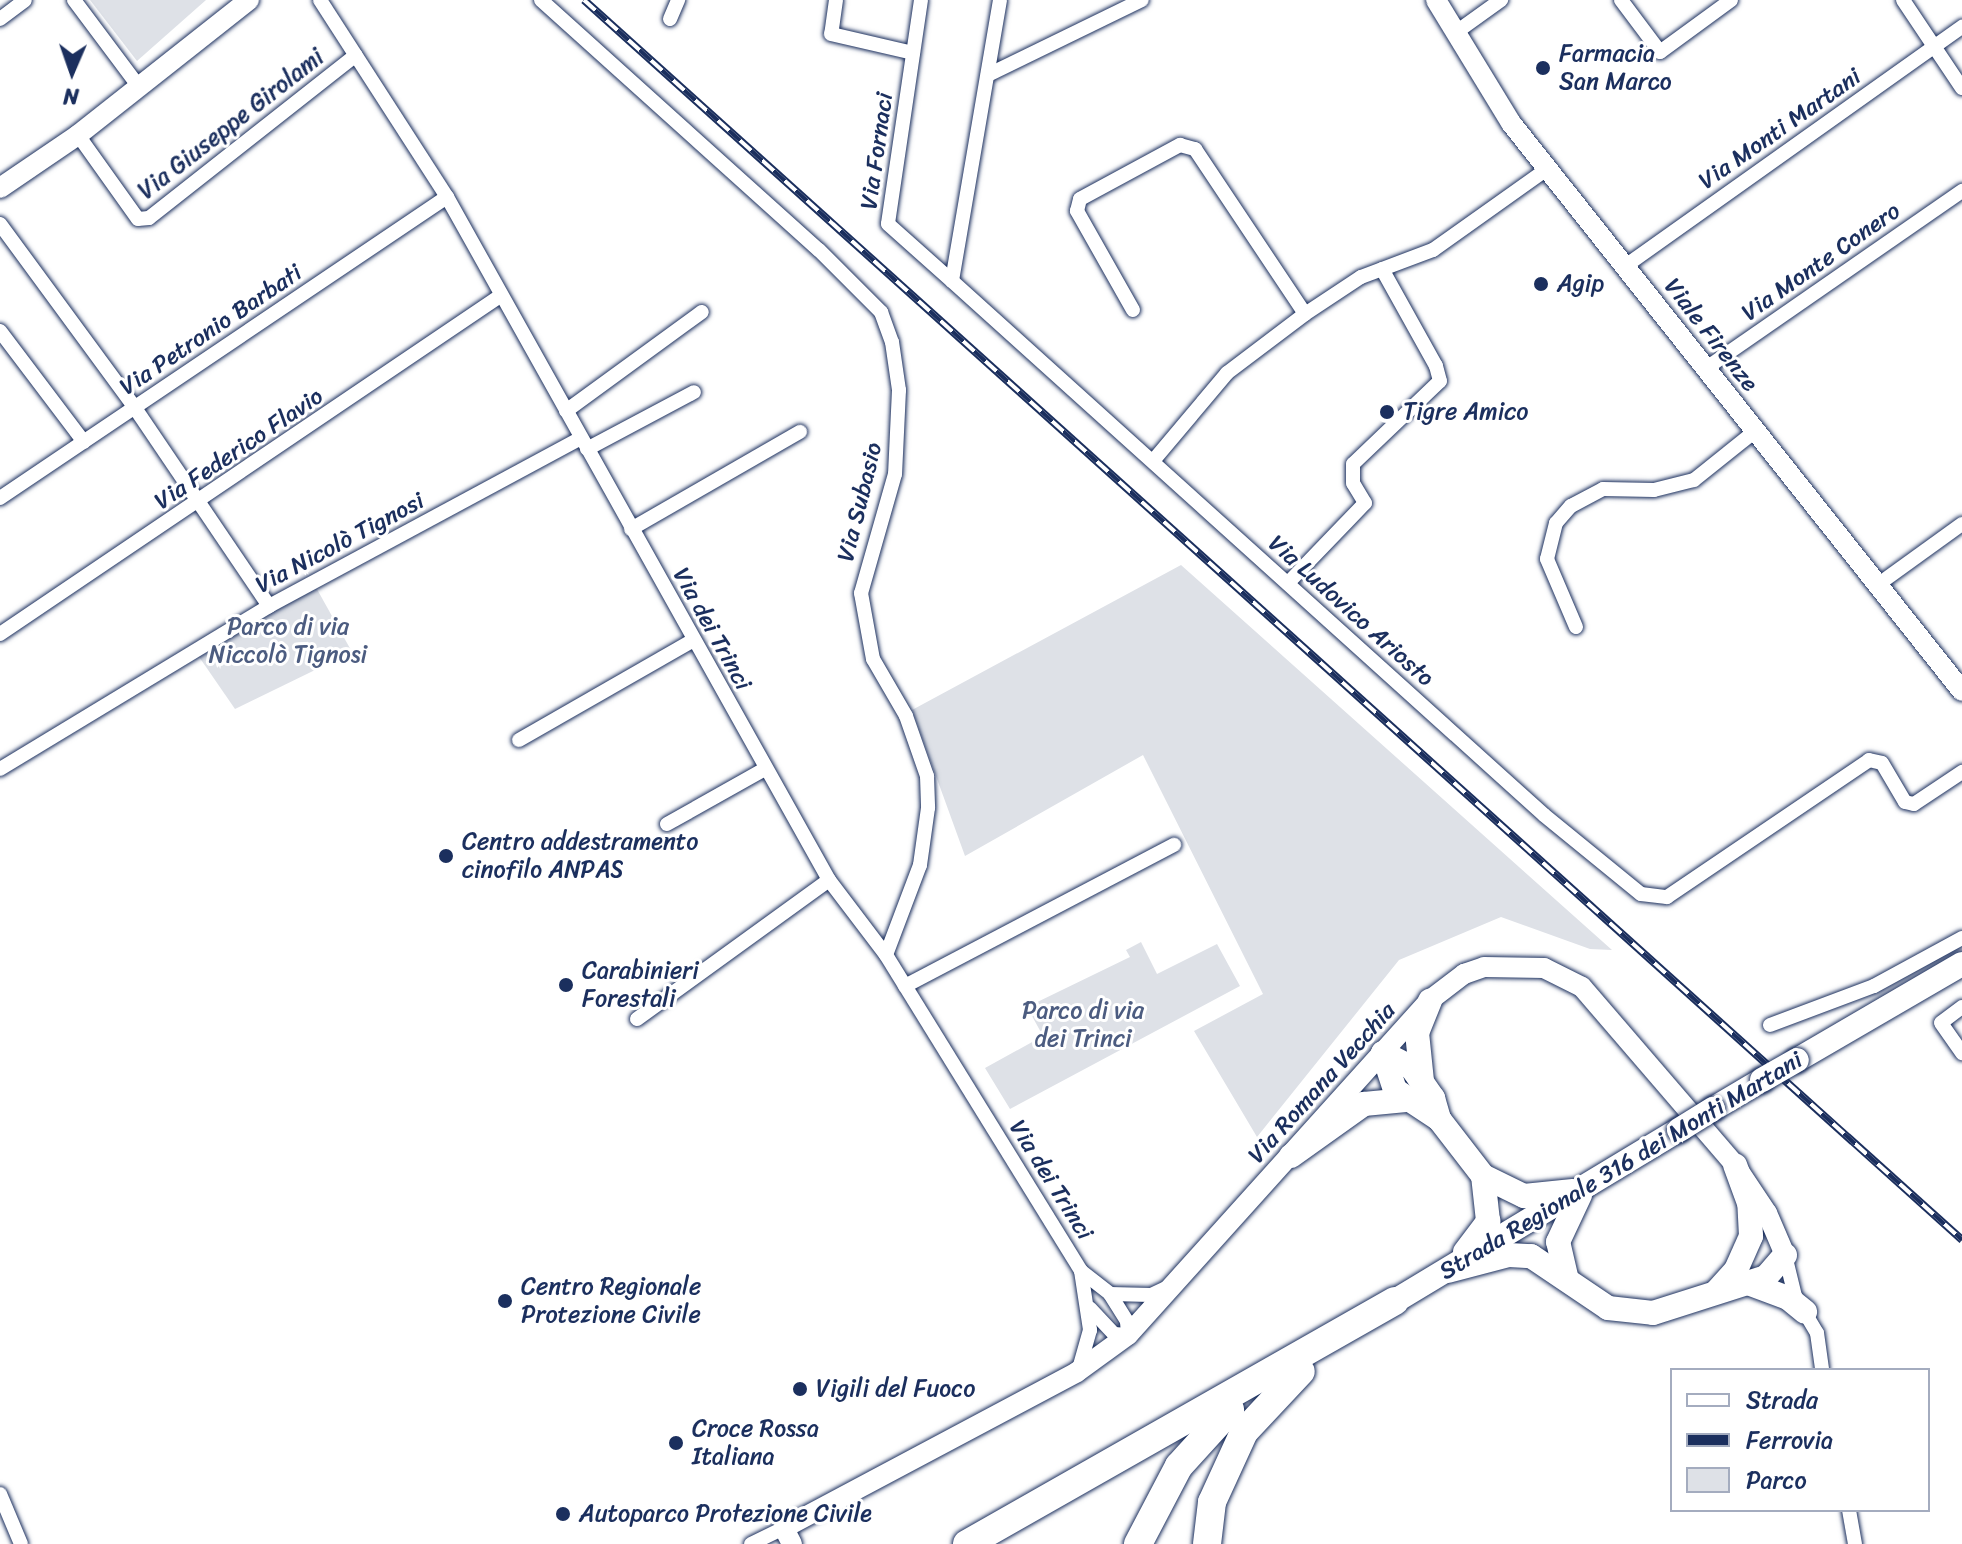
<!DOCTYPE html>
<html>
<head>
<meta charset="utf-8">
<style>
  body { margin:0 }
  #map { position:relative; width:1962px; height:1544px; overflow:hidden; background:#fff; font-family:Sriracha,sans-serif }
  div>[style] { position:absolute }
  .green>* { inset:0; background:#dee1e7 }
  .roads { filter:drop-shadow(0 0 2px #1b2f5e) drop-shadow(0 0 2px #1b2f5e) }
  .street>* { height:14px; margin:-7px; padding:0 7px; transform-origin:7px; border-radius:7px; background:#fff }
  .secondary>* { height:20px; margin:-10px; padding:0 10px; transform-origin:10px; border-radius:10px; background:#fff }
  .primary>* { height:24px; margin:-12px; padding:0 12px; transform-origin:12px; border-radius:12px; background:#fff }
  .highway>* { height:28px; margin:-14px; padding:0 14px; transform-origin:14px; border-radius:14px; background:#fff }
  .rail>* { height:8px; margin-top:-4px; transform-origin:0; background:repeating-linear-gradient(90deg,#fff 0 15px,#1b2f5e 0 30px); box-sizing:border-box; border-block:2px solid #1b2f5e }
  .bridges { filter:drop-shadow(0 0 2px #1b2f5e) drop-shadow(0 0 2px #1b2f5e) }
  .primary-bridge>* { height:24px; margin:-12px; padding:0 12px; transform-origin:12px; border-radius:12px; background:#fff }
  .dots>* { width:22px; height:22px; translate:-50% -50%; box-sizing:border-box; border:4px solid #fff; border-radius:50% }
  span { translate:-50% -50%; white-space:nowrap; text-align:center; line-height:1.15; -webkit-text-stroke:6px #fff; paint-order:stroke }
  .poi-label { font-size:24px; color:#1b2f5e }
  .left { translate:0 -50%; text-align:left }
  .street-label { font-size:24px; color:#1b2f5e }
  .park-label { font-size:24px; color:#4c5c80 }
  .legend { position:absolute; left:1670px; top:1368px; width:260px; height:144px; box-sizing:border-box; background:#fff; border:2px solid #a4acbf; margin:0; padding:10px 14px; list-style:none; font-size:24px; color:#1b2f5e }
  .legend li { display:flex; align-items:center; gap:16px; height:40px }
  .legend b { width:40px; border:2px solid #a4acbf }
  .north { position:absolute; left:32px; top:32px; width:80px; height:80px; -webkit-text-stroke:6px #fff; paint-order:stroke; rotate:182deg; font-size:22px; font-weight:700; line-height:32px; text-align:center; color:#1b2f5e }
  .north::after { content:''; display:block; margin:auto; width:28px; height:36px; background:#1b2f5e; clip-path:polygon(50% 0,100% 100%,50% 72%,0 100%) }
</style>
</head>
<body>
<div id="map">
  <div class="green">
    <div style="clip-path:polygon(90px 0,206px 0,137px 61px)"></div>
    <div style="clip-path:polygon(1181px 565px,1612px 950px,1590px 949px,1501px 917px,1399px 960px,1257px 1137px,1194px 1031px,1263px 994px,1143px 755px,965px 856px,912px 710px)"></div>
    <div style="clip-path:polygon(313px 582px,352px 652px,235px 709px,195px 651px)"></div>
    <div style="clip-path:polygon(1141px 942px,1157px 974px,1217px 944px,1240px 986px,1010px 1109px,985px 1068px,1043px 1036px,1027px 1007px,1130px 957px,1126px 950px)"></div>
  </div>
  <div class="roads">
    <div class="street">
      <div style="left:74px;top:0;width:109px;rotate:53.2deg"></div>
      <div style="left:320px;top:0;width:234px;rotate:57.2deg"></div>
      <div style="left:447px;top:197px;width:783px;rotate:60.78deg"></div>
      <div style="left:829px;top:880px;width:94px;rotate:52.8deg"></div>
      <div style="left:886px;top:955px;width:371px;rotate:58.3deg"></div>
      <div style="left:1081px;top:1271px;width:60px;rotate:81.3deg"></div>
      <div style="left:1090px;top:1330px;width:41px;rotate:105.8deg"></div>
      <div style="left:541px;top:0;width:374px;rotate:42deg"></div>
      <div style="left:819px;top:250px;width:88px;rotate:45deg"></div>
      <div style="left:881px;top:312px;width:32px;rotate:70deg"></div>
      <div style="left:892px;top:342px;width:49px;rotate:81.7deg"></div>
      <div style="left:899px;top:390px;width:84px;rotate:92.7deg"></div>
      <div style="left:895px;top:474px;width:124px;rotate:105.9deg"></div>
      <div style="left:861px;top:593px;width:67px;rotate:79.7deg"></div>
      <div style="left:873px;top:659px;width:66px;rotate:59.9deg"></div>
      <div style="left:906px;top:716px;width:64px;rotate:70.7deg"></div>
      <div style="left:927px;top:776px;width:32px;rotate:88deg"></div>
      <div style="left:928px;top:808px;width:58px;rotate:98deg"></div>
      <div style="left:920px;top:865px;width:96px;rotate:110.7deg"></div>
      <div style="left:836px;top:0;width:34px;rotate:98deg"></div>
      <div style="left:831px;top:34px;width:84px;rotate:13deg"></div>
      <div style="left:921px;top:0;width:226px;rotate:98.4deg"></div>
      <div style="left:888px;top:224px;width:86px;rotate:41.7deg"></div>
      <div style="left:1000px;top:0;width:285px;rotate:99.7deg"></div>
      <div style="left:952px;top:281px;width:797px;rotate:42.05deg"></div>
      <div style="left:1544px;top:815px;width:125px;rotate:39.2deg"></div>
      <div style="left:1641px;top:894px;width:26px;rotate:7deg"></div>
      <div style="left:1667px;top:897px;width:244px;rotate:-34.1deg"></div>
      <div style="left:1869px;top:760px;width:13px;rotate:13deg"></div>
      <div style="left:1882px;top:763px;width:45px;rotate:59.5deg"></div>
      <div style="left:1905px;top:802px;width:9px;rotate:13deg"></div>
      <div style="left:1914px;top:804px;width:58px;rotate:-33.7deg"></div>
      <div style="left:1621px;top:0;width:65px;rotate:53.1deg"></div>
      <div style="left:1660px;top:52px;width:88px;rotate:-36.2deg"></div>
      <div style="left:1903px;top:0;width:106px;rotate:56.2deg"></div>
      <div style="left:0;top:19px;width:31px;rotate:-37deg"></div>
      <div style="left:670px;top:19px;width:21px;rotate:-67deg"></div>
      <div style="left:1455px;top:33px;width:57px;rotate:-35.7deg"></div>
      <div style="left:988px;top:75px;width:171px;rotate:-26deg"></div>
      <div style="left:78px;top:135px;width:103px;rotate:54.5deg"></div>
      <div style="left:138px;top:219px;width:11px;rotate:-5deg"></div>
      <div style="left:149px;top:218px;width:263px;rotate:-38.2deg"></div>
      <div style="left:0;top:224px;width:228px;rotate:53.7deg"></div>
      <div style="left:135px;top:408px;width:239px;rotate:55.9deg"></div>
      <div style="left:1624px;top:267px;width:415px;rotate:-35.4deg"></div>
      <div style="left:1133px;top:310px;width:114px;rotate:-119.5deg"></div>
      <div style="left:1077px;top:211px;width:12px;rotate:-76deg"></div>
      <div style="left:1080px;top:199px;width:114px;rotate:-28.4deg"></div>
      <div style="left:1180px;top:145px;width:16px;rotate:15deg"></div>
      <div style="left:1195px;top:149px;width:198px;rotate:56.3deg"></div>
      <div style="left:0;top:331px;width:139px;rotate:52.9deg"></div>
      <div style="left:1705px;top:369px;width:313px;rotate:-34.7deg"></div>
      <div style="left:566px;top:411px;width:168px;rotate:-36.1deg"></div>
      <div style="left:587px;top:449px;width:121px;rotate:-28deg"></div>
      <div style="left:1153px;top:461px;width:115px;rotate:-49.9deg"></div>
      <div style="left:1227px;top:373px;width:98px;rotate:-37.1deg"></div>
      <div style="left:1305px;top:314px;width:67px;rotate:-33.5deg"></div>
      <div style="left:1361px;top:277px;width:77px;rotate:-20.6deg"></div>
      <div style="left:1433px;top:250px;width:140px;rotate:-35.4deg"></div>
      <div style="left:0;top:498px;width:539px;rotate:-33.96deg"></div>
      <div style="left:631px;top:529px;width:195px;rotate:-29.9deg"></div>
      <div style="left:1288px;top:583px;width:111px;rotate:-46.1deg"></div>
      <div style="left:1365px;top:503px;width:23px;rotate:-121deg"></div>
      <div style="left:1353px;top:483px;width:19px;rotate:-90deg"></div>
      <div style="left:1353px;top:464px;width:120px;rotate:-43.7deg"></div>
      <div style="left:1440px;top:381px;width:16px;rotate:-105deg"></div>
      <div style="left:1436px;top:366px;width:111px;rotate:-119.1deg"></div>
      <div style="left:1876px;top:586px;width:106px;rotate:-35.8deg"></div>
      <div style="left:1576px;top:627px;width:74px;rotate:-113.1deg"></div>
      <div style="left:1547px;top:559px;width:37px;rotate:-76deg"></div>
      <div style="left:1556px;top:523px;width:23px;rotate:-49deg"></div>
      <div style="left:1571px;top:506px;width:36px;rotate:-28deg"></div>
      <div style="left:1603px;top:489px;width:51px;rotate:1.1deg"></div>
      <div style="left:1654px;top:490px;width:41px;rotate:-14deg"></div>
      <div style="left:1694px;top:480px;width:77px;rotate:-38.7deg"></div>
      <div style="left:0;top:634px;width:604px;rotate:-34.06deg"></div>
      <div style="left:519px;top:740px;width:199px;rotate:-29.8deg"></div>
      <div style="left:0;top:769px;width:315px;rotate:-31.2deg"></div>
      <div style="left:269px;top:606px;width:354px;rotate:-28.3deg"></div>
      <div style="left:667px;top:824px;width:112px;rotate:-29.3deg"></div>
      <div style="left:905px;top:986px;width:304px;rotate:-27.7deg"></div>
      <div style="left:1962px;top:1007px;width:26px;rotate:143deg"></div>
      <div style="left:1941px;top:1023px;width:37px;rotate:55deg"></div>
      <div style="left:637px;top:1019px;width:237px;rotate:-35.9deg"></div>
      <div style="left:1770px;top:1025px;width:111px;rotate:-20.6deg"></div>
      <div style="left:1874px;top:986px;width:100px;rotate:-28.6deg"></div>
      <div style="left:1785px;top:1255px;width:42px;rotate:76.3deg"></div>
      <div style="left:1795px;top:1296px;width:43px;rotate:59.3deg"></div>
      <div style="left:1817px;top:1333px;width:37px;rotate:82deg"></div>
      <div style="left:1081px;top:1271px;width:37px;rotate:38deg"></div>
      <div style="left:1110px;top:1294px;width:32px;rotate:58deg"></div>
      <div style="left:1127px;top:1321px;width:14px;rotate:86deg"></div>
      <div style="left:1128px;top:1335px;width:14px;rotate:-176deg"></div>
      <div style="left:1114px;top:1334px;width:35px;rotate:-133deg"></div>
      <div style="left:1110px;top:1294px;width:41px;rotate:1.4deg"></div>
      <div style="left:1151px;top:1295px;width:17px;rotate:-25deg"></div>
      <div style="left:0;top:1494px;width:54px;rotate:67.2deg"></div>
      <div style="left:1849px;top:1510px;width:35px;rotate:80deg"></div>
      <div style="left:751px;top:1544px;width:37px;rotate:-26deg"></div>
    </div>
    <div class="secondary">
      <div style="left:1436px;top:0;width:144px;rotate:58.6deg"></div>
      <div style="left:1511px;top:123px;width:725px;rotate:51.55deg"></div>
      <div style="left:0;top:188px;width:94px;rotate:-34.2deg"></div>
      <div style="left:78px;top:135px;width:218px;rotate:-38.3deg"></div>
      <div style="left:792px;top:1544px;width:18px;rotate:-117deg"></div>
      <div style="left:784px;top:1528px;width:332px;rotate:-28deg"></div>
      <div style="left:1077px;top:1372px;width:63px;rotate:-36deg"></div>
      <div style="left:1128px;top:1335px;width:451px;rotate:-48deg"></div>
      <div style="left:1430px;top:1000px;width:43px;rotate:-37.4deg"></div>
      <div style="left:1464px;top:974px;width:21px;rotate:-19deg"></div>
      <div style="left:1484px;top:967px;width:60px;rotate:1deg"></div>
      <div style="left:1544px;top:968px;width:42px;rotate:26.6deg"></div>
      <div style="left:1582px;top:987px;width:235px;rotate:49.3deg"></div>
      <div style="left:1735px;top:1165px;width:58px;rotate:56.3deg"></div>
      <div style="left:1767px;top:1213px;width:46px;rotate:66.8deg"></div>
    </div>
    <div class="primary">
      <div style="left:1383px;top:1053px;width:39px;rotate:72deg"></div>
      <div style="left:1395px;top:1090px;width:53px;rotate:33.4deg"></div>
      <div style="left:1439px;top:1119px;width:72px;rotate:52.3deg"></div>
      <div style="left:1483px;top:1176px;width:46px;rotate:26deg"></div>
      <div style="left:1524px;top:1196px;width:49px;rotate:-5.8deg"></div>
      <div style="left:1383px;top:1053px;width:33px;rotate:27deg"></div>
      <div style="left:1412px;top:1068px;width:37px;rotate:55deg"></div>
      <div style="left:1433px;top:1098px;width:22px;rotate:74deg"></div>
      <div style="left:1797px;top:1060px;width:191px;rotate:-30.2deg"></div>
      <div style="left:1422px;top:1081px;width:48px;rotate:-95.9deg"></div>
      <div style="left:1417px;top:1033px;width:35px;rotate:-68deg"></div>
      <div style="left:1713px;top:1109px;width:57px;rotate:-30.6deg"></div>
      <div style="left:1291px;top:1156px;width:90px;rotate:-35.5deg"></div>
      <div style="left:1364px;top:1104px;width:42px;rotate:-5.4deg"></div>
      <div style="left:1465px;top:1252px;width:39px;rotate:-53deg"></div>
      <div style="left:1488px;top:1221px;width:45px;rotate:-96.3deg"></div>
      <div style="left:1448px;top:1271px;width:63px;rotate:-14.7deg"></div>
      <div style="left:1509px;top:1255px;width:22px;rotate:3deg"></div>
      <div style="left:1531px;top:1256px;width:93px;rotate:34deg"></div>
      <div style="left:1608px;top:1308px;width:45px;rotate:6.3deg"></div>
      <div style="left:1653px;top:1313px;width:119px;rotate:-17.7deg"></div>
      <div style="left:1766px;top:1277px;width:29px;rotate:-49deg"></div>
      <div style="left:1566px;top:1276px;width:35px;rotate:-103deg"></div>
      <div style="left:1558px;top:1242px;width:52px;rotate:-64.9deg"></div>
      <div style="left:1748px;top:1283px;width:43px;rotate:20.6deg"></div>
      <div style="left:1788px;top:1298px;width:22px;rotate:39deg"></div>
      <div style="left:1717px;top:1291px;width:28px;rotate:-48deg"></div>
      <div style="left:1736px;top:1270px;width:37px;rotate:-66deg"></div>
      <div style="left:1751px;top:1236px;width:33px;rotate:-93deg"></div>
      <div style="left:1749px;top:1203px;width:40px;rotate:-110.2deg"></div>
      <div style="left:1395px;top:1301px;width:332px;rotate:-31.1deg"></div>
    </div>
    <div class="highway">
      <div style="left:967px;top:1544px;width:492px;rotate:-29.6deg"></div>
      <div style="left:1138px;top:1544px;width:88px;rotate:-62.3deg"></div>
      <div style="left:1179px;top:1466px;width:76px;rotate:-47.7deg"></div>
      <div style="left:1207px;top:1544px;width:42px;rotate:-83.2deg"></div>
      <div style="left:1212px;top:1502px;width:77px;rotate:-65.4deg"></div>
      <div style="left:1244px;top:1432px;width:83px;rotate:-46.9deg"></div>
    </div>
  </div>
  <div class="rail">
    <div style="left:584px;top:0;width:1854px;rotate:41.98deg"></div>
  </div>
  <div class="bridges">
    <div class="primary-bridge">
      <div style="left:1762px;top:1080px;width:40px;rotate:-29.7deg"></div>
      <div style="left:1679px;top:1130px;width:40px;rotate:-32deg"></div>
    </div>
  </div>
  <div class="dots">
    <div style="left:1543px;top:68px;background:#1b2f5e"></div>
    <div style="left:1541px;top:284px;background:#1b2f5e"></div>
    <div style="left:1387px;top:412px;background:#1b2f5e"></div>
    <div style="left:446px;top:856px;background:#1b2f5e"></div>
    <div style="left:566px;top:985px;background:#1b2f5e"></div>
    <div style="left:505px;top:1301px;background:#1b2f5e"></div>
    <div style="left:800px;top:1389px;background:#1b2f5e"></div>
    <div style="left:676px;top:1443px;background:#1b2f5e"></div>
    <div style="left:563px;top:1514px;background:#1b2f5e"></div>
  </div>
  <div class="poi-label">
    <span class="left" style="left:1559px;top:68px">Farmacia<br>San Marco</span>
    <span class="left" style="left:1557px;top:284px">Agip</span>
    <span class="left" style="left:1403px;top:412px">Tigre Amico</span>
    <span class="left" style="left:462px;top:856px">Centro addestramento<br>cinofilo ANPAS</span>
    <span class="left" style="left:582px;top:985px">Carabinieri<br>Forestali</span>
    <span class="left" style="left:521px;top:1301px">Centro Regionale<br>Protezione Civile</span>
    <span class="left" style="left:816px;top:1389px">Vigili del Fuoco</span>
    <span class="left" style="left:692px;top:1443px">Croce Rossa<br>Italiana</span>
    <span class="left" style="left:579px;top:1514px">Autoparco Protezione Civile</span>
  </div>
  <div class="street-label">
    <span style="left:231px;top:124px;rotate:-38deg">Via Giuseppe Girolami</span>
    <span style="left:1780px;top:129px;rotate:-35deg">Via Monti Martani</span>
    <span style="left:877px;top:151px;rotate:-82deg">Via Fornaci</span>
    <span style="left:1821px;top:262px;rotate:-35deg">Via Monte Conero</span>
    <span style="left:211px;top:330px;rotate:-34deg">Via Petronio Barbati</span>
    <span style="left:1711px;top:335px;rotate:52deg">Viale Firenze</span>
    <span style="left:239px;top:449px;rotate:-34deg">Via Federico Flavio</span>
    <span style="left:860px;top:502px;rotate:-76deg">Via Subasio</span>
    <span style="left:340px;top:543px;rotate:-28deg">Via Nicolò Tignosi</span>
    <span style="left:1351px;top:611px;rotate:42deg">Via Ludovico Ariosto</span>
    <span style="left:712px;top:629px;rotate:61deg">Via dei Trinci</span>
    <span style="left:1322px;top:1083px;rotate:-48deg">Via Romana Vecchia</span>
    <span style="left:1621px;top:1166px;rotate:-31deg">Strada Regionale 316 dei Monti Martani</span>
    <span style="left:1051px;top:1180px;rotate:58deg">Via dei Trinci</span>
  </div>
  <div class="park-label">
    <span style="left:288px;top:641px">Parco di via<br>Niccolò Tignosi</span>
    <span style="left:1083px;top:1025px">Parco di via<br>dei Trinci</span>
  </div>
  <ul class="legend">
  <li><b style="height:10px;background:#fff"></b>Strada</li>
  <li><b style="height:10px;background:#1b2f5e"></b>Ferrovia</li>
  <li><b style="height:22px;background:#dee1e7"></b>Parco</li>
  </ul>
  <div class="north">N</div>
</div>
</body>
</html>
